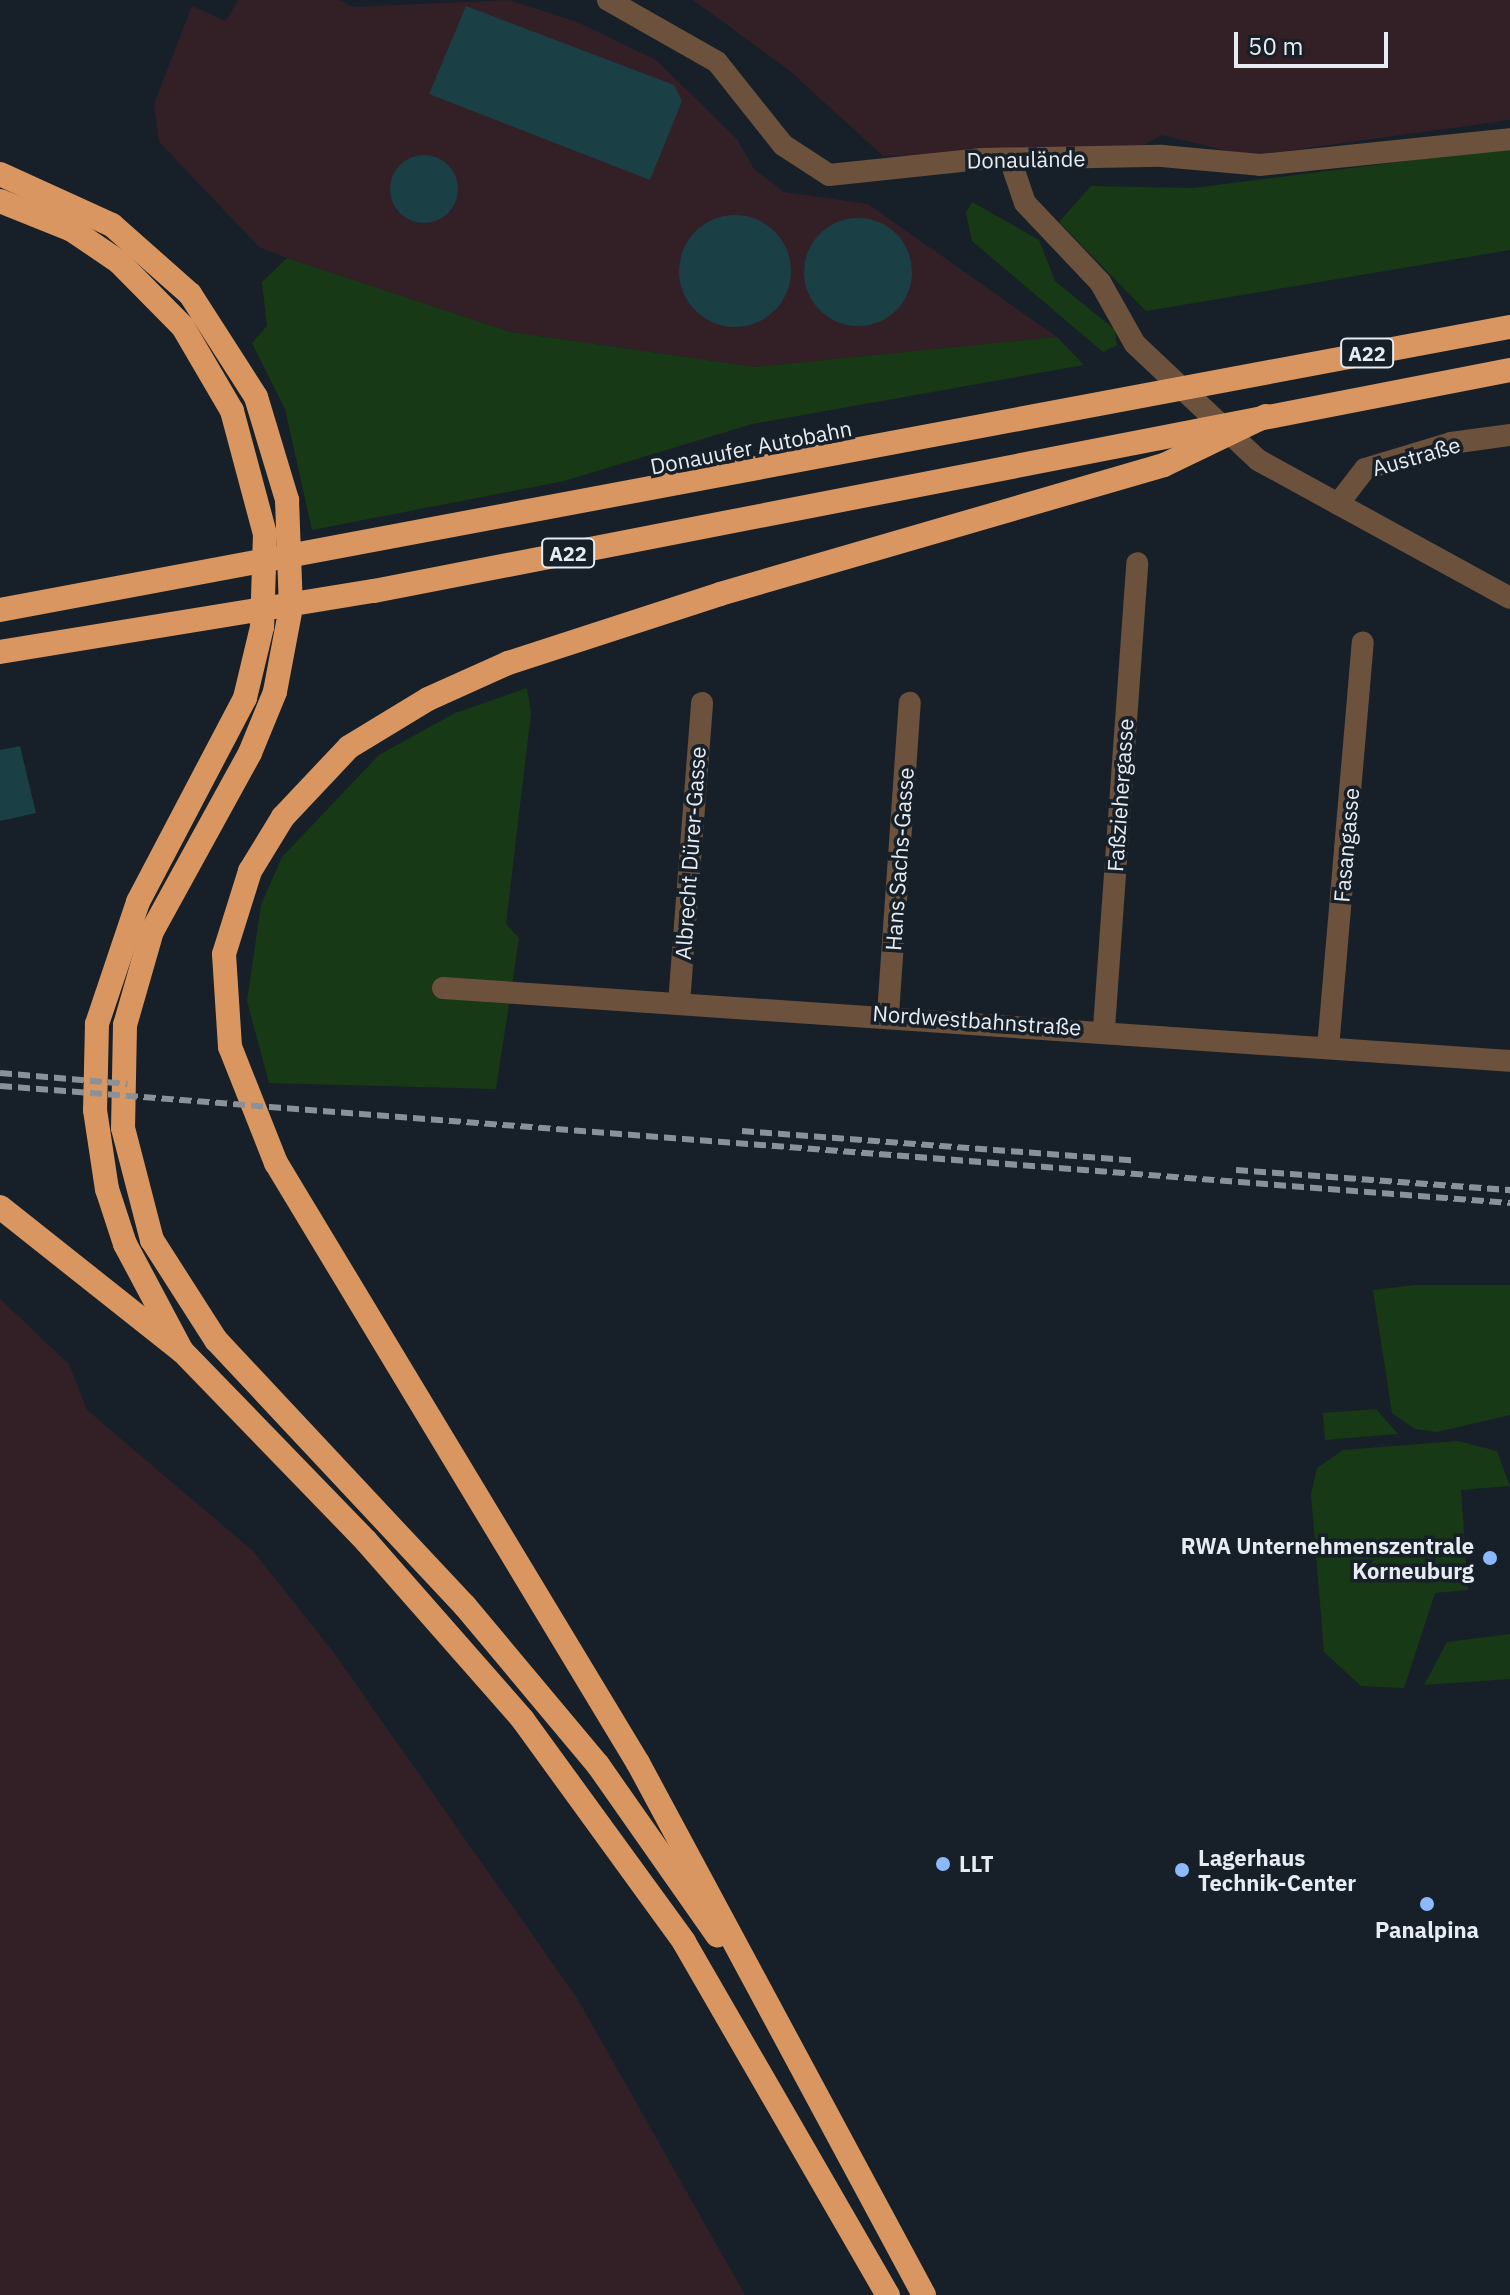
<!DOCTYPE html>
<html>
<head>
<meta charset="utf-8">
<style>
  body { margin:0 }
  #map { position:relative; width:1510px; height:2295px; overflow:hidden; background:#172028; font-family:"IBM Plex Sans",sans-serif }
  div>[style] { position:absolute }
  .industrial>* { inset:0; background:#322026 }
  .green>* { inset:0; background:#183916 }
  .water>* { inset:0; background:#1a3f45 }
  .round { border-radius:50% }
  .minor>* { height:22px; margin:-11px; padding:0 11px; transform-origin:11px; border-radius:11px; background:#6c513c }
  .motorway>* { height:24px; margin:-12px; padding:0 12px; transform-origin:12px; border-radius:12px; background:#da9660 }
  .rail>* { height:6px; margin-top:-3px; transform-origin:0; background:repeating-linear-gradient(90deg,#8a9198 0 12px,transparent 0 18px) }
  .dots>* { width:22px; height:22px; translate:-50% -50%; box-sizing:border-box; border:4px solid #172028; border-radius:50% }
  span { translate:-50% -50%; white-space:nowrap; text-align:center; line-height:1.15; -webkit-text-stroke:7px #172028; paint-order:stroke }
  .shield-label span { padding:2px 6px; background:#172028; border:2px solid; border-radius:6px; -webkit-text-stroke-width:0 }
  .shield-label { font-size:20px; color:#e6ecf2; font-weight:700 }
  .street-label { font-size:22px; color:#e6ecf2 }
  .poi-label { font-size:22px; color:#e6ecf2; font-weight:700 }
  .right { translate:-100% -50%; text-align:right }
  .left { translate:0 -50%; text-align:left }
  .scale { position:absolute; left:1234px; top:32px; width:154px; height:36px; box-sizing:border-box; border:4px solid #e6ecf2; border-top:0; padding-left:10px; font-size:24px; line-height:28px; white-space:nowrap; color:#e6ecf2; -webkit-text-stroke:6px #172028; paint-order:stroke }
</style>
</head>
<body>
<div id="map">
  <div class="industrial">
    <div style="clip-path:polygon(238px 0,339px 0,353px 7px,509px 0,577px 22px,656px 60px,737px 139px,754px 169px,784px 192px,868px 204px,1057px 337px,755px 367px,511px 332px,287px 258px,259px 247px,159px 142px,154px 104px,192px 6px,226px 21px)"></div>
    <div style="clip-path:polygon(693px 0,1510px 0,1510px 120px,1249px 156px,1162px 135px,1136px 149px,883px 156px,790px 71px)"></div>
    <div style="clip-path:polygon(0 1299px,69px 1364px,87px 1410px,253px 1551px,331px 1649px,577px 1998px,745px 2295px,0 2295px)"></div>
  </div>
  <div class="green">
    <div style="clip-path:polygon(1510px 148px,1510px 250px,1146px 311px,1059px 222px,1091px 186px,1193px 188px)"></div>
    <div style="clip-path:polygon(972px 202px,1039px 240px,1055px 281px,1115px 330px,1117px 345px,1103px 352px,972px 241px,966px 213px)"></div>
    <div style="clip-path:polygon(287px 258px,511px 332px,755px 367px,1057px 337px,1084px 365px,752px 424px,564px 481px,312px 530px,285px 409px,252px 343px,267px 326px,262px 282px)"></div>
    <div style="clip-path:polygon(527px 688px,531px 713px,506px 924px,519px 938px,496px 1089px,269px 1083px,247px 1001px,261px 905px,282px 857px,379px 755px,455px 713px)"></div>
    <div style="clip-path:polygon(1415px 1285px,1510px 1285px,1510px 1415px,1437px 1432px,1415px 1429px,1392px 1413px,1373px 1290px)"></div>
    <div style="clip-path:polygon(1376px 1409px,1398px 1434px,1325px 1440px,1323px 1413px)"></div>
    <div style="clip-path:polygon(1458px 1441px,1497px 1451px,1510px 1486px,1461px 1490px,1468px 1590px,1435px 1593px,1404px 1688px,1361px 1686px,1324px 1652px,1311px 1494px,1317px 1468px,1343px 1450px)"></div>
    <div style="clip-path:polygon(1510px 1634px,1510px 1679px,1424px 1685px,1447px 1642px)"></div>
  </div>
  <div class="water">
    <div style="clip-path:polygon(466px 6px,674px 85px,682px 101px,650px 180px,429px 94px)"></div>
    <div class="round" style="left:390px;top:155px;width:68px;height:68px"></div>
    <div class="round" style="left:679px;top:215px;width:112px;height:112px"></div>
    <div class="round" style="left:804px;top:218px;width:108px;height:108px"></div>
    <div style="clip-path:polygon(20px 746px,36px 813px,0 821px,0 750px)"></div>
  </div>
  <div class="minor">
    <div style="left:608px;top:0;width:125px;rotate:29.6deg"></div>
    <div style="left:717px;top:62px;width:106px;rotate:51.5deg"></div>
    <div style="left:783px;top:145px;width:55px;rotate:33.1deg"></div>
    <div style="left:829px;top:175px;width:154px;rotate:-6deg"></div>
    <div style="left:982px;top:159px;width:180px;rotate:-1deg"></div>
    <div style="left:1162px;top:156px;width:98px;rotate:5.2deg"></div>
    <div style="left:1260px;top:165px;width:251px;rotate:-5.9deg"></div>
    <div style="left:1010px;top:159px;width:46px;rotate:71.2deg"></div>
    <div style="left:1025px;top:203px;width:109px;rotate:46.5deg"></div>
    <div style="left:1100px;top:282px;width:71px;rotate:60.6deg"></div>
    <div style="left:1135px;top:344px;width:169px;rotate:43.3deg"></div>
    <div style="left:1258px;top:460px;width:287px;rotate:28.7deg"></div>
    <div style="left:1338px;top:504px;width:44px;rotate:-52.4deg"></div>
    <div style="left:1365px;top:469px;width:90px;rotate:-16.8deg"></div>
    <div style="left:1451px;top:443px;width:60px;rotate:-7.7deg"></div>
    <div style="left:443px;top:988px;width:1069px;rotate:3.91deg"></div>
    <div style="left:679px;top:1003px;width:301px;rotate:-85.6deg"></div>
    <div style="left:888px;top:1014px;width:312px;rotate:-86deg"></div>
    <div style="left:1104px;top:1028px;width:466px;rotate:-85.9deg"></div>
    <div style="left:1328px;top:1048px;width:407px;rotate:-85.1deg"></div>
  </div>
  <div class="motorway">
    <div style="left:0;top:174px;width:123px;rotate:24.5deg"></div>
    <div style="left:112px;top:225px;width:104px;rotate:41.5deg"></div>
    <div style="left:190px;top:294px;width:122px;rotate:57.3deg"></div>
    <div style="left:256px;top:397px;width:108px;rotate:73.2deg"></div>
    <div style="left:287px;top:500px;width:107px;rotate:87.9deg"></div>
    <div style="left:291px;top:607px;width:86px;rotate:100.7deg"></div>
    <div style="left:275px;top:692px;width:66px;rotate:112.3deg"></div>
    <div style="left:250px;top:753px;width:203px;rotate:118.8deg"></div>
    <div style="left:152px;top:931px;width:98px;rotate:106deg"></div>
    <div style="left:125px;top:1025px;width:103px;rotate:91.1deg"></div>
    <div style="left:123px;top:1128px;width:116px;rotate:75.5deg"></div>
    <div style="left:152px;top:1240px;width:119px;rotate:57.4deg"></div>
    <div style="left:216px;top:1340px;width:364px;rotate:46.9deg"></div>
    <div style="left:465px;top:1606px;width:207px;rotate:50.1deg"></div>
    <div style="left:598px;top:1765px;width:208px;rotate:55deg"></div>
    <div style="left:0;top:201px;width:78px;rotate:21.9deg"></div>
    <div style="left:72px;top:230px;width:57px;rotate:34.2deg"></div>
    <div style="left:119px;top:262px;width:91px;rotate:45.4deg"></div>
    <div style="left:183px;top:327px;width:97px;rotate:59.7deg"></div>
    <div style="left:232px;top:411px;width:127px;rotate:75deg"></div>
    <div style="left:265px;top:534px;width:93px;rotate:91.8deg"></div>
    <div style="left:262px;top:627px;width:73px;rotate:103.5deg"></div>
    <div style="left:245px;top:698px;width:230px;rotate:117.7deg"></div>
    <div style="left:138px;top:902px;width:129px;rotate:108.6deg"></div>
    <div style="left:97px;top:1024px;width:86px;rotate:91.3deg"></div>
    <div style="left:95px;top:1110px;width:80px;rotate:81.4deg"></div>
    <div style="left:107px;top:1189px;width:58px;rotate:71.9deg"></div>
    <div style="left:125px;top:1244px;width:121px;rotate:62deg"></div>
    <div style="left:0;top:610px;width:1536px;rotate:-10.62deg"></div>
    <div style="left:0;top:652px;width:379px;rotate:-9.3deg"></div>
    <div style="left:374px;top:591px;width:1157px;rotate:-11.01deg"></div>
    <div style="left:0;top:1207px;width:232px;rotate:38.4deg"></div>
    <div style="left:182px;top:1351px;width:264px;rotate:45.9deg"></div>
    <div style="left:366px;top:1541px;width:238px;rotate:48.7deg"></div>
    <div style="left:523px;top:1720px;width:274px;rotate:54deg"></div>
    <div style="left:684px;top:1942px;width:408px;rotate:60deg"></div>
    <div style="left:924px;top:2295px;width:604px;rotate:-118.26deg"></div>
    <div style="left:638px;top:1763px;width:701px;rotate:-121.1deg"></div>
    <div style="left:276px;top:1163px;width:125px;rotate:-111.6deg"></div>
    <div style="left:230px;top:1047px;width:93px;rotate:-93.7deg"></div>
    <div style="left:224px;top:954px;width:87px;rotate:-72.6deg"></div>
    <div style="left:250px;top:871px;width:63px;rotate:-58.6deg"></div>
    <div style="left:283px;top:817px;width:96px;rotate:-46.7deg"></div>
    <div style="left:349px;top:747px;width:92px;rotate:-31.3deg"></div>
    <div style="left:428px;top:699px;width:88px;rotate:-24.2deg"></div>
    <div style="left:508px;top:663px;width:223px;rotate:-18deg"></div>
    <div style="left:720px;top:594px;width:462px;rotate:-16.2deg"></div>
    <div style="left:1164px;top:465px;width:113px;rotate:-25.7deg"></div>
  </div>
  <div class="rail">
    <div style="left:0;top:1073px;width:128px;rotate:4.9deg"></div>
    <div style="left:0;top:1086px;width:1515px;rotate:4.43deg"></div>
    <div style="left:742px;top:1131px;width:396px;rotate:4.3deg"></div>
    <div style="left:1236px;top:1170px;width:275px;rotate:4.2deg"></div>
  </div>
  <div class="dots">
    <div style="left:1490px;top:1558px;background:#8cb9fc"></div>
    <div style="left:943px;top:1864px;background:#8cb9fc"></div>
    <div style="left:1182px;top:1870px;background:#8cb9fc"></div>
    <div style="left:1427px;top:1904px;background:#8cb9fc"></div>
  </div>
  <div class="shield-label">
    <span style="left:1367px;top:353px">A22</span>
    <span style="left:568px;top:553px">A22</span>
  </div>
  <div class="street-label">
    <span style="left:1026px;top:159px;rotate:-1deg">Donaulände</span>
    <span style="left:751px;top:447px;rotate:-11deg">Donauufer Autobahn</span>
    <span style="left:1416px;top:456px;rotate:-16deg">Austraße</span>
    <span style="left:1120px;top:795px;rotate:-86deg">Faßziehergasse</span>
    <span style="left:1346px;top:845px;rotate:-85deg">Fasangasse</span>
    <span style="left:690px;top:853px;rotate:-86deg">Albrecht Dürer-Gasse</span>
    <span style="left:899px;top:859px;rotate:-86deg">Hans Sachs-Gasse</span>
    <span style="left:977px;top:1020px;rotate:4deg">Nordwestbahnstraße</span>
  </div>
  <div class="poi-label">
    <span class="right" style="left:1474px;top:1558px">RWA Unternehmenszentrale<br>Korneuburg</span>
    <span class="left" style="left:1198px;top:1870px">Lagerhaus<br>Technik-Center</span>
    <span class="left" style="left:959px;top:1864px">LLT</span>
    <span style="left:1427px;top:1930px">Panalpina</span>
  </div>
  <div class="scale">50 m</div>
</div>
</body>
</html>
